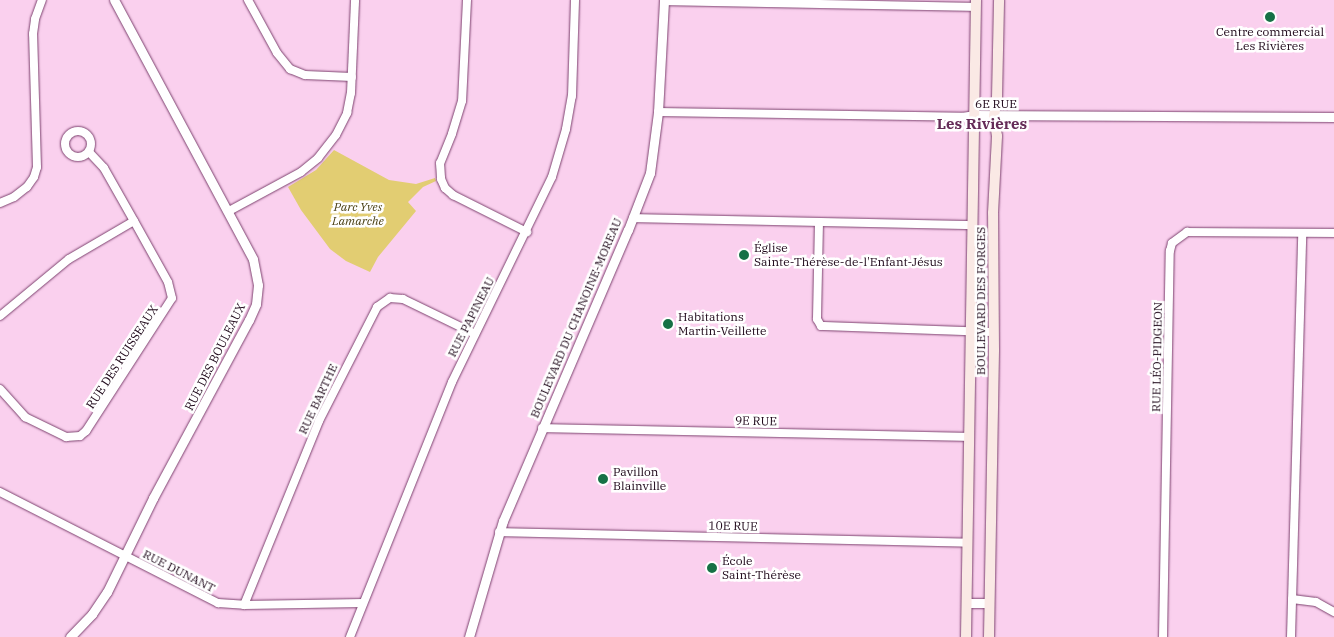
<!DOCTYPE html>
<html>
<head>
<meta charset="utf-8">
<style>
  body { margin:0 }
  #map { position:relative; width:1334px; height:637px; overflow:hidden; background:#fad0ee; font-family:"IBM Plex Serif",serif }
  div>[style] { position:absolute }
  .green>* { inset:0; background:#e2cd72 }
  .roads { filter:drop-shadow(0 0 1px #7d426f) drop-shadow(0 0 1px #7d426f) }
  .minor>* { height:8px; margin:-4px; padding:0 4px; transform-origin:4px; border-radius:4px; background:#fff }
  .minor>.ring { margin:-4px; padding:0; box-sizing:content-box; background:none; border:8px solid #fff; border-radius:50% }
  .tertiary>* { height:9px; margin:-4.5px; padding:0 4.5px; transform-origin:4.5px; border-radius:4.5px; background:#fff }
  .secondary>* { height:10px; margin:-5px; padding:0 5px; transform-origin:5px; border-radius:5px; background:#fae9e5 }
  .dots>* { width:14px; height:14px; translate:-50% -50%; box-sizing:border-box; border:2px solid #fff; border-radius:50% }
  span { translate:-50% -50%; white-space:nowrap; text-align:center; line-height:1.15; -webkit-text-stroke:5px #fff; paint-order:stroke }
  .poi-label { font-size:12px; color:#1d0618 }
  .left { translate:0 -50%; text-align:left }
  .street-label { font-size:12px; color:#1d0618 }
  .park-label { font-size:12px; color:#493f13; font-style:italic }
  .quarter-label { font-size:15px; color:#652c58; font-weight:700 }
</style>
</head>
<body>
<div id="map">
  <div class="green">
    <div style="clip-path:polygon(334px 150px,389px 180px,416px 184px,435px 178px,436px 181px,423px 187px,408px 202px,416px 211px,378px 257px,370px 272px,346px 261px,330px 249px,301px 210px,288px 187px,316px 170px)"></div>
  </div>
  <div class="roads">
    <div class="minor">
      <div style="left:248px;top:0;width:60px;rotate:61.3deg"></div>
      <div style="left:277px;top:53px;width:21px;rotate:51deg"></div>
      <div style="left:290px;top:69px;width:16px;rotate:22deg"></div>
      <div style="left:305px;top:75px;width:47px;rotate:2.4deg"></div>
      <div style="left:467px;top:0;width:101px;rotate:92.8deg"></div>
      <div style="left:462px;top:101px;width:34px;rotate:107deg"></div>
      <div style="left:452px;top:134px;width:31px;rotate:112deg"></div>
      <div style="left:440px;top:163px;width:16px;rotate:86deg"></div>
      <div style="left:441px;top:179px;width:10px;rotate:66deg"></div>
      <div style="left:445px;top:188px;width:11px;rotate:41deg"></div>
      <div style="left:453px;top:195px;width:83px;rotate:26.6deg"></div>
      <div style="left:664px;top:1px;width:312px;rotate:1.1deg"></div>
      <div style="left:658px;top:112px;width:304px;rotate:0.9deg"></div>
      <div style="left:962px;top:117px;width:12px;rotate:-9deg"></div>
      <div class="ring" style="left:65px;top:131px;width:18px;height:18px"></div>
      <div style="left:0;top:203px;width:15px;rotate:-23deg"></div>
      <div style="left:14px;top:197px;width:16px;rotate:-38deg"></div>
      <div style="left:27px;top:187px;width:12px;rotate:-55deg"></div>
      <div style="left:34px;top:177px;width:10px;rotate:-73deg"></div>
      <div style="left:37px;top:167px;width:133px;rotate:-91.7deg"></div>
      <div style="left:33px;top:34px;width:15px;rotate:-82deg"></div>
      <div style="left:35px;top:19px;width:20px;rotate:-70deg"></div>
      <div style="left:229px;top:211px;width:82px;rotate:-28.4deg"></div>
      <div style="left:301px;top:172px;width:22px;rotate:-39deg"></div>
      <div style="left:318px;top:158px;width:29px;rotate:-52deg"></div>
      <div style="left:336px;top:135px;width:25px;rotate:-63deg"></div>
      <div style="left:347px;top:113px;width:20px;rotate:-79deg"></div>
      <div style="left:351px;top:93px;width:93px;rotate:-87.5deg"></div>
      <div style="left:633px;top:218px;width:340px;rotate:1.2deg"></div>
      <div style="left:819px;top:222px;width:97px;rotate:91.2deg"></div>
      <div style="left:817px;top:319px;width:8px;rotate:60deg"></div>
      <div style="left:821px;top:326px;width:173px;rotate:2deg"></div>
      <div style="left:0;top:316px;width:89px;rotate:-39.6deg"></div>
      <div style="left:69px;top:259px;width:75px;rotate:-30.3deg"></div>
      <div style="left:0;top:389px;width:38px;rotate:48deg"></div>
      <div style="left:25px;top:417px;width:46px;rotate:26deg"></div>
      <div style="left:66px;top:437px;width:14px;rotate:-4deg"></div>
      <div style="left:80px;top:436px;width:8px;rotate:-40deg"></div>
      <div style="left:86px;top:431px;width:158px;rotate:-57.1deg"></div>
      <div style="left:172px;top:298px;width:16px;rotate:-104deg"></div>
      <div style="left:168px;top:282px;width:70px;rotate:-119.1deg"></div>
      <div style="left:134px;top:221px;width:61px;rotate:-119.5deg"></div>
      <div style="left:104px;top:168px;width:22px;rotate:-133deg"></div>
      <div style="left:542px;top:428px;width:427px;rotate:1.2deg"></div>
      <div style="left:0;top:492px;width:245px;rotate:27deg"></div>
      <div style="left:218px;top:603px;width:26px;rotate:4deg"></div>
      <div style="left:244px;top:605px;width:119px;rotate:-1deg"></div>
      <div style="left:499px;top:532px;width:468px;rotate:1.3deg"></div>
      <div style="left:1292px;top:599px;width:24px;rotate:7deg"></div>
      <div style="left:1316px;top:602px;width:21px;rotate:29deg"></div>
      <div style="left:244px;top:605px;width:199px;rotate:-67.8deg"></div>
      <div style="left:319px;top:421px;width:128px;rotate:-63deg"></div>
      <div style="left:377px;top:307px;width:16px;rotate:-35deg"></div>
      <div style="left:390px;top:298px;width:13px;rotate:4deg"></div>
      <div style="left:403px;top:299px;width:80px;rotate:25.9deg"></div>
      <div style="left:350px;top:637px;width:275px;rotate:-68.2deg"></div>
      <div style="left:452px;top:382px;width:228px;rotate:-64deg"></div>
      <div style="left:552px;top:177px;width:50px;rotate:-73.7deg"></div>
      <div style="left:566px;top:129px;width:34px;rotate:-80deg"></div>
      <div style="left:572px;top:96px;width:96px;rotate:-88.2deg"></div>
      <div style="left:1163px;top:637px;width:386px;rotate:-89deg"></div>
      <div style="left:1170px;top:251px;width:8px;rotate:-76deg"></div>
      <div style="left:1172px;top:243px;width:19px;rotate:-36deg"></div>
      <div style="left:1187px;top:232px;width:147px;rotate:0.4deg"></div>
      <div style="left:1291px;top:637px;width:404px;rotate:-88.4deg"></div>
    </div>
    <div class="tertiary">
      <div style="left:974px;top:115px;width:360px;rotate:0.3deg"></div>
      <div style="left:966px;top:603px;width:23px"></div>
      <div style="left:70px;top:637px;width:32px;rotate:-46deg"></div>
      <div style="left:92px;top:614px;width:27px;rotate:-56deg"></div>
      <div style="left:107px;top:592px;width:105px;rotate:-63.9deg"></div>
      <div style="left:153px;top:498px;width:202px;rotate:-61.7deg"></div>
      <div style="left:249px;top:320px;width:17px;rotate:-66deg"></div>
      <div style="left:256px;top:304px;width:19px;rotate:-84deg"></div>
      <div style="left:258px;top:285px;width:26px;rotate:-101deg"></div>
      <div style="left:253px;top:259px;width:294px;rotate:-118.2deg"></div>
      <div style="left:469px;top:637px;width:121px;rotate:-73.7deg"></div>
      <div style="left:503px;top:521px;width:317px;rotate:-66.8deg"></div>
      <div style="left:628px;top:230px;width:61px;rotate:-68.9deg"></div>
      <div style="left:650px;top:173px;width:62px;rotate:-82.5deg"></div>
      <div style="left:658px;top:112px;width:112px;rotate:-86.9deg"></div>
    </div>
    <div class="secondary">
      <div style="left:966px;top:637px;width:637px;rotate:-89.1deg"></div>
      <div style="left:989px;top:637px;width:287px;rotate:-89deg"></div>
      <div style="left:994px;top:350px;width:137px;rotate:-90.4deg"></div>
      <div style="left:993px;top:213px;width:77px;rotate:-87deg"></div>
      <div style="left:997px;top:136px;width:20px;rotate:-99deg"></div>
      <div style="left:994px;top:116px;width:18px;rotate:-81deg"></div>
      <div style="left:997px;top:98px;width:98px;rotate:-88.8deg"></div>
    </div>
  </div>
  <div class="dots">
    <div style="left:1270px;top:17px;background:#167146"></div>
    <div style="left:744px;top:255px;background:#167146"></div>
    <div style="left:668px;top:324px;background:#167146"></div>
    <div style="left:603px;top:479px;background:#167146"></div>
    <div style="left:712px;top:568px;background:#167146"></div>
  </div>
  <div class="poi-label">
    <span style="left:1270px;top:39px">Centre commercial<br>Les Rivières</span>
    <span class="left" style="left:754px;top:255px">Église<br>Sainte-Thérèse-de-l'Enfant-Jésus</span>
    <span class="left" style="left:678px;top:324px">Habitations<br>Martin-Veillette</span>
    <span class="left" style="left:613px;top:479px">Pavillon<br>Blainville</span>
    <span class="left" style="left:722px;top:568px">École<br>Saint-Thérèse</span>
  </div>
  <div class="street-label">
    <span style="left:996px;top:104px">6E RUE</span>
    <span style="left:981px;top:301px;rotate:-90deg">BOULEVARD DES FORGES</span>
    <span style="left:471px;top:317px;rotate:-63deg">RUE PAPINEAU</span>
    <span style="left:576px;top:318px;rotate:-67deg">BOULEVARD DU CHANOINE-MOREAU</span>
    <span style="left:122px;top:357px;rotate:-57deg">RUE DES RUISSEAUX</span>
    <span style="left:215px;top:357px;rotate:-63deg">RUE DES BOULEAUX</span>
    <span style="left:1157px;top:357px;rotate:-89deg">RUE LÉO-PIDGEON</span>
    <span style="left:318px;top:399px;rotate:-65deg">RUE BARTHE</span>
    <span style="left:756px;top:421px;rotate:1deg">9E RUE</span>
    <span style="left:733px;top:526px;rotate:1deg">10E RUE</span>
    <span style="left:179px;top:571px;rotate:27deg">RUE DUNANT</span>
  </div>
  <div class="park-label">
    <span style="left:358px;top:214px">Parc Yves<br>Lamarche</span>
  </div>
  <div class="quarter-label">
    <span style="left:982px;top:124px">Les Rivières</span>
  </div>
</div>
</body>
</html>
